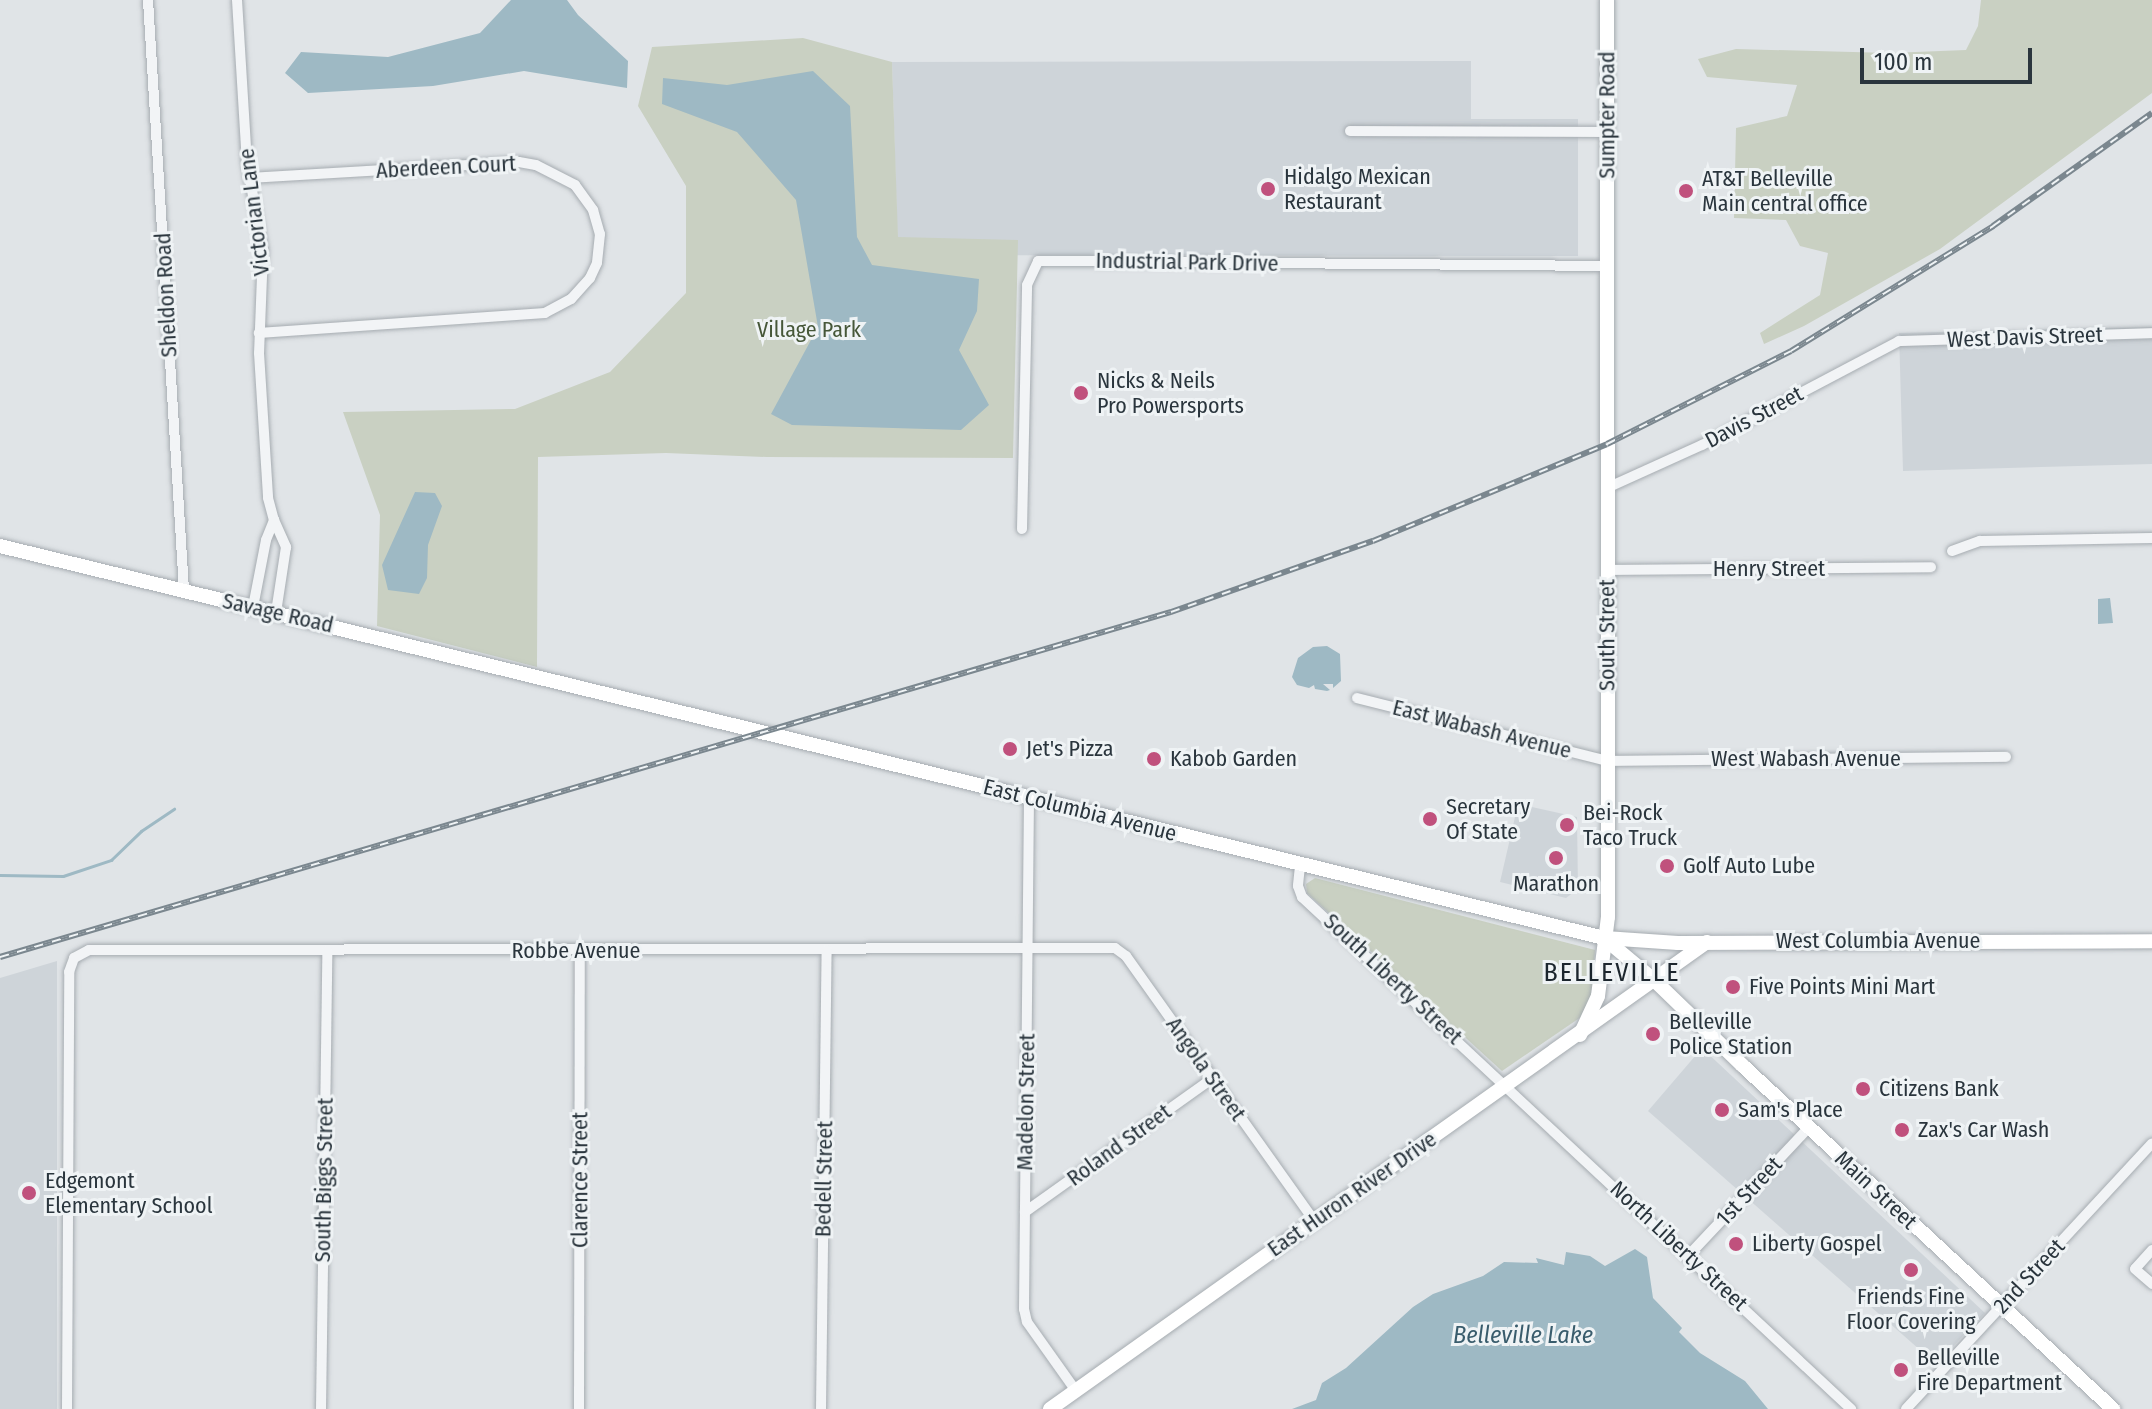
<!DOCTYPE html>
<html>
<head>
<meta charset="utf-8">
<style>
  body { margin:0 }
  #map { position:relative; width:2152px; height:1409px; overflow:hidden; background:#e0e4e7; font-family:"Fira Sans Condensed",sans-serif }
  div>[style] { position:absolute }
  .built>* { inset:0; background:#ced4d9 }
  .green>* { inset:0; background:#c9d0c2 }
  .water>* { inset:0; background:#9eb9c4 }
  .stream>* { height:3px; margin:-1.5px; padding:0 1.5px; transform-origin:1.5px; border-radius:1.5px; background:#9eb9c4 }
  .roads { filter:drop-shadow(0 0 2px #a6acb1) drop-shadow(0 0 2px #a6acb1) }
  .street>* { height:10px; margin:-5px; padding:0 5px; transform-origin:5px; border-radius:5px; background:#f2f4f6 }
  .secondary>* { height:14px; margin:-7px; padding:0 7px; transform-origin:7px; border-radius:7px; background:#fff }
  .rail>* { height:6px; margin-top:-3px; transform-origin:0; background:repeating-linear-gradient(90deg,#eff3f5 0 9px,#7b878f 0 18px); box-sizing:border-box; border-block:2px solid #7b878f }
  .dots>* { width:22px; height:22px; translate:-50% -50%; box-sizing:border-box; border:4px solid #eff3f5; border-radius:50% }
  span { translate:-50% -50%; white-space:nowrap; text-align:center; line-height:1.15; -webkit-text-stroke:6px #eff3f5; paint-order:stroke }
  .street-label { font-size:22px; color:#2a353d }
  .poi-label { font-size:22px; color:#2a353d }
  .left { translate:0 -50%; text-align:left }
  .park-label { font-size:22px; color:#465739 }
  .water-label { font-size:24px; color:#395c6c; font-style:italic }
  .quarter-label { font-size:26px; color:#1c262e; letter-spacing:2px }
  .scale { position:absolute; left:1860px; top:48px; width:172px; height:36px; box-sizing:border-box; border:4px solid #2a353d; border-top:0; padding-left:10px; font-size:24px; line-height:28px; white-space:nowrap; color:#2a353d; -webkit-text-stroke:6px #eff3f5; paint-order:stroke }
</style>
</head>
<body>
<div id="map">
  <div class="built">
    <div style="clip-path:polygon(1471px 61px,1471px 119px,1578px 119px,1578px 256px,898px 255px,892px 62px)"></div>
    <div style="clip-path:polygon(2152px 327px,2152px 464px,1903px 471px,1899px 333px)"></div>
    <div style="clip-path:polygon(1518px 804px,1577px 817px,1578px 889px,1566px 898px,1500px 882px)"></div>
    <div style="clip-path:polygon(57px 961px,57px 1409px,0 1409px,0 978px)"></div>
    <div style="clip-path:polygon(1702px 1048px,1985px 1313px,1936px 1364px,1648px 1111px)"></div>
  </div>
  <div class="green">
    <div style="clip-path:polygon(1981px 0,2152px 0,2152px 93px,1940px 249px,1804px 326px,1764px 344px,1760px 333px,1820px 295px,1828px 253px,1800px 246px,1786px 220px,1734px 218px,1736px 128px,1787px 116px,1797px 85px,1707px 77px,1698px 59px,1736px 49px,1890px 53px,1966px 50px,1978px 26px)"></div>
    <div style="clip-path:polygon(803px 38px,892px 62px,898px 237px,1018px 240px,1013px 458px,767px 457px,666px 453px,538px 457px,537px 667px,377px 626px,380px 515px,343px 412px,515px 409px,610px 372px,686px 293px,686px 186px,638px 106px,652px 47px)"></div>
    <div style="clip-path:polygon(1315px 878px,1595px 950px,1592px 995px,1581px 1017px,1502px 1071px,1307px 893px,1306px 884px)"></div>
  </div>
  <div class="water">
    <div style="clip-path:polygon(511px 0,567px 0,578px 15px,628px 61px,627px 88px,524px 71px,433px 86px,308px 93px,285px 73px,301px 52px,388px 57px,480px 33px)"></div>
    <div style="clip-path:polygon(813px 71px,850px 106px,857px 237px,872px 265px,979px 279px,977px 311px,959px 350px,989px 405px,961px 430px,792px 425px,771px 414px,818px 327px,796px 200px,737px 132px,662px 104px,663px 78px,727px 85px)"></div>
    <div style="clip-path:polygon(415px 492px,435px 493px,442px 506px,428px 545px,427px 578px,419px 594px,388px 590px,382px 565px)"></div>
    <div style="clip-path:polygon(2110px 598px,2113px 623px,2098px 624px,2098px 599px)"></div>
    <div style="clip-path:polygon(1327px 646px,1340px 654px,1341px 681px,1333px 688px,1333px 684px,1323px 684px,1330px 690px,1327px 691px,1315px 689px,1314px 685px,1309px 688px,1297px 685px,1292px 677px,1298px 658px,1313px 647px)"></div>
    <div style="clip-path:polygon(1635px 1249px,1647px 1257px,1653px 1298px,1682px 1328px,1679px 1332px,1700px 1353px,1745px 1381px,1768px 1409px,1292px 1409px,1316px 1400px,1322px 1383px,1346px 1368px,1413px 1307px,1433px 1294px,1483px 1276px,1504px 1262px,1538px 1263px,1536px 1258px,1564px 1265px,1566px 1252px,1590px 1256px,1605px 1266px)"></div>
  </div>
  <div class="stream">
    <div style="left:0;top:875px;width:63px;rotate:0.9deg"></div>
    <div style="left:63px;top:876px;width:51px;rotate:-18.4deg"></div>
    <div style="left:111px;top:860px;width:42px;rotate:-44deg"></div>
    <div style="left:141px;top:831px;width:40px;rotate:-34deg"></div>
  </div>
  <div class="roads">
    <div class="street">
      <div style="left:148px;top:0;width:591px;rotate:86.51deg"></div>
      <div style="left:237px;top:0;width:163px;rotate:86.5deg"></div>
      <div style="left:247px;top:163px;width:88px;rotate:79.6deg"></div>
      <div style="left:263px;top:250px;width:103px;rotate:92.2deg"></div>
      <div style="left:259px;top:353px;width:145px;rotate:86.4deg"></div>
      <div style="left:268px;top:498px;width:23px;rotate:75deg"></div>
      <div style="left:1350px;top:131px;width:257px;rotate:0.2deg"></div>
      <div style="left:249px;top:178px;width:270px;rotate:-3.4deg"></div>
      <div style="left:519px;top:162px;width:17px;rotate:10deg"></div>
      <div style="left:536px;top:165px;width:44px;rotate:27.1deg"></div>
      <div style="left:575px;top:185px;width:31px;rotate:54deg"></div>
      <div style="left:593px;top:210px;width:25px;rotate:74deg"></div>
      <div style="left:600px;top:234px;width:29px;rotate:96deg"></div>
      <div style="left:597px;top:263px;width:17px;rotate:115deg"></div>
      <div style="left:590px;top:278px;width:28px;rotate:132deg"></div>
      <div style="left:571px;top:299px;width:30px;rotate:152deg"></div>
      <div style="left:545px;top:313px;width:287px;rotate:176deg"></div>
      <div style="left:1607px;top:488px;width:104px;rotate:-24.4deg"></div>
      <div style="left:1702px;top:445px;width:223px;rotate:-27.8deg"></div>
      <div style="left:1899px;top:341px;width:253px;rotate:-1.8deg"></div>
      <div style="left:1022px;top:529px;width:244px;rotate:-88.8deg"></div>
      <div style="left:1027px;top:285px;width:26px;rotate:-65deg"></div>
      <div style="left:1038px;top:261px;width:569px;rotate:0.5deg"></div>
      <div style="left:1952px;top:551px;width:30px;rotate:-20deg"></div>
      <div style="left:1980px;top:541px;width:172px;rotate:-1deg"></div>
      <div style="left:1607px;top:570px;width:324px;rotate:-0.5deg"></div>
      <div style="left:253px;top:607px;width:68px;rotate:-79deg"></div>
      <div style="left:266px;top:540px;width:22px;rotate:-68deg"></div>
      <div style="left:274px;top:520px;width:30px;rotate:66deg"></div>
      <div style="left:286px;top:547px;width:66px;rotate:98.7deg"></div>
      <div style="left:1357px;top:698px;width:258px;rotate:14.1deg"></div>
      <div style="left:1607px;top:761px;width:399px;rotate:-0.6deg"></div>
      <div style="left:1029px;top:797px;width:512px;rotate:90.56deg"></div>
      <div style="left:1024px;top:1309px;width:13px;rotate:77deg"></div>
      <div style="left:1027px;top:1322px;width:85px;rotate:54.6deg"></div>
      <div style="left:1300px;top:866px;width:20px;rotate:96deg"></div>
      <div style="left:1298px;top:886px;width:12px;rotate:70deg"></div>
      <div style="left:1302px;top:897px;width:751px;rotate:43deg"></div>
      <div style="left:1025px;top:1212px;width:231px;rotate:-35.5deg"></div>
      <div style="left:2152px;top:1250px;width:25px;rotate:132deg"></div>
      <div style="left:2135px;top:1269px;width:23px;rotate:41deg"></div>
      <div style="left:1689px;top:1255px;width:175px;rotate:-46.8deg"></div>
      <div style="left:67px;top:1409px;width:437px;rotate:-89.7deg"></div>
      <div style="left:69px;top:972px;width:15px;rotate:-70deg"></div>
      <div style="left:74px;top:958px;width:17px;rotate:-28deg"></div>
      <div style="left:89px;top:950px;width:1026px;rotate:-0.11deg"></div>
      <div style="left:1115px;top:948px;width:14px;rotate:36deg"></div>
      <div style="left:1126px;top:956px;width:325px;rotate:54.6deg"></div>
      <div style="left:321px;top:1409px;width:458px;rotate:-89.2deg"></div>
      <div style="left:579px;top:1409px;width:458px;rotate:-89.9deg"></div>
      <div style="left:821px;top:1409px;width:459px;rotate:-89.3deg"></div>
      <div style="left:1906px;top:1409px;width:362px;rotate:-47.2deg"></div>
    </div>
    <div class="secondary">
      <div style="left:0;top:546px;width:1652px;rotate:13.73deg"></div>
      <div style="left:1605px;top:938px;width:73px;rotate:3.9deg"></div>
      <div style="left:1678px;top:943px;width:474px;rotate:-0.2deg"></div>
      <div style="left:1605px;top:939px;width:64px;rotate:39.9deg"></div>
      <div style="left:1654px;top:980px;width:124px;rotate:44deg"></div>
      <div style="left:1743px;top:1066px;width:505px;rotate:42.83deg"></div>
      <div style="left:1580px;top:1035px;width:43px;rotate:-65.2deg"></div>
      <div style="left:1598px;top:996px;width:80px;rotate:-82.8deg"></div>
      <div style="left:1608px;top:917px;width:917px;rotate:-90.06deg"></div>
      <div style="left:1050px;top:1409px;width:806px;rotate:-35.41deg"></div>
    </div>
  </div>
  <div class="rail">
    <div style="left:0;top:957px;width:1221px;rotate:-16.42deg"></div>
    <div style="left:1171px;top:612px;width:214px;rotate:-19.4deg"></div>
    <div style="left:1373px;top:541px;width:253px;rotate:-22.5deg"></div>
    <div style="left:1607px;top:444px;width:206px;rotate:-26.8deg"></div>
    <div style="left:1791px;top:351px;width:238px;rotate:-31.7deg"></div>
    <div style="left:1993px;top:226px;width:195px;rotate:-35.4deg"></div>
  </div>
  <div class="dots">
    <div style="left:1268px;top:189px;background:#c0517d"></div>
    <div style="left:1686px;top:191px;background:#c0517d"></div>
    <div style="left:1081px;top:393px;background:#c0517d"></div>
    <div style="left:1010px;top:749px;background:#c0517d"></div>
    <div style="left:1154px;top:759px;background:#c0517d"></div>
    <div style="left:1430px;top:819px;background:#c0517d"></div>
    <div style="left:1567px;top:825px;background:#c0517d"></div>
    <div style="left:1556px;top:858px;background:#c0517d"></div>
    <div style="left:1667px;top:866px;background:#c0517d"></div>
    <div style="left:1733px;top:987px;background:#c0517d"></div>
    <div style="left:1653px;top:1034px;background:#c0517d"></div>
    <div style="left:1863px;top:1089px;background:#c0517d"></div>
    <div style="left:1722px;top:1110px;background:#c0517d"></div>
    <div style="left:1902px;top:1130px;background:#c0517d"></div>
    <div style="left:29px;top:1193px;background:#c0517d"></div>
    <div style="left:1736px;top:1244px;background:#c0517d"></div>
    <div style="left:1911px;top:1270px;background:#c0517d"></div>
    <div style="left:1901px;top:1370px;background:#c0517d"></div>
  </div>
  <div class="street-label">
    <span style="left:1607px;top:115px;rotate:-90deg">Sumpter Road</span>
    <span style="left:446px;top:167px;rotate:-3deg">Aberdeen Court</span>
    <span style="left:254px;top:212px;rotate:-97deg">Victorian Lane</span>
    <span style="left:1187px;top:262px;rotate:1deg">Industrial Park Drive</span>
    <span style="left:166px;top:295px;rotate:-93deg">Sheldon Road</span>
    <span style="left:2025px;top:337px;rotate:-2deg">West Davis Street</span>
    <span style="left:1754px;top:417px;rotate:-28deg">Davis Street</span>
    <span style="left:1769px;top:569px">Henry Street</span>
    <span style="left:278px;top:613px;rotate:13deg">Savage Road</span>
    <span style="left:1607px;top:635px;rotate:-90deg">South Street</span>
    <span style="left:1482px;top:729px;rotate:14deg">East Wabash Avenue</span>
    <span style="left:1806px;top:759px">West Wabash Avenue</span>
    <span style="left:1080px;top:810px;rotate:14deg">East Columbia Avenue</span>
    <span style="left:1878px;top:941px">West Columbia Avenue</span>
    <span style="left:576px;top:951px">Robbe Avenue</span>
    <span style="left:1393px;top:979px;rotate:43deg">South Liberty Street</span>
    <span style="left:1206px;top:1069px;rotate:55deg">Angola Street</span>
    <span style="left:1026px;top:1102px;rotate:-89deg">Madelon Street</span>
    <span style="left:1119px;top:1145px;rotate:-36deg">Roland Street</span>
    <span style="left:824px;top:1179px;rotate:-89deg">Bedell Street</span>
    <span style="left:324px;top:1180px;rotate:-89deg">South Biggs Street</span>
    <span style="left:580px;top:1180px;rotate:-90deg">Clarence Street</span>
    <span style="left:1876px;top:1190px;rotate:43deg">Main Street</span>
    <span style="left:1749px;top:1191px;rotate:-47deg">1st Street</span>
    <span style="left:1352px;top:1194px;rotate:-35deg">East Huron River Drive</span>
    <span style="left:1679px;top:1246px;rotate:43deg">North Liberty Street</span>
    <span style="left:2029px;top:1276px;rotate:-47deg">2nd Street</span>
  </div>
  <div class="poi-label">
    <span class="left" style="left:1284px;top:189px">Hidalgo Mexican<br>Restaurant</span>
    <span class="left" style="left:1702px;top:191px">AT&amp;T Belleville<br>Main central office</span>
    <span class="left" style="left:1097px;top:393px">Nicks &amp; Neils<br>Pro Powersports</span>
    <span class="left" style="left:1026px;top:749px">Jet's Pizza</span>
    <span class="left" style="left:1170px;top:759px">Kabob Garden</span>
    <span class="left" style="left:1446px;top:819px">Secretary<br>Of State</span>
    <span class="left" style="left:1583px;top:825px">Bei-Rock<br>Taco Truck</span>
    <span class="left" style="left:1683px;top:866px">Golf Auto Lube</span>
    <span style="left:1556px;top:884px">Marathon</span>
    <span class="left" style="left:1749px;top:987px">Five Points Mini Mart</span>
    <span class="left" style="left:1669px;top:1034px">Belleville<br>Police Station</span>
    <span class="left" style="left:1879px;top:1089px">Citizens Bank</span>
    <span class="left" style="left:1738px;top:1110px">Sam's Place</span>
    <span class="left" style="left:1918px;top:1130px">Zax's Car Wash</span>
    <span class="left" style="left:45px;top:1193px">Edgemont<br>Elementary School</span>
    <span class="left" style="left:1752px;top:1244px">Liberty Gospel</span>
    <span style="left:1911px;top:1309px">Friends Fine<br>Floor Covering</span>
    <span class="left" style="left:1917px;top:1370px">Belleville<br>Fire Department</span>
  </div>
  <div class="park-label">
    <span style="left:809px;top:330px">Village Park</span>
  </div>
  <div class="water-label">
    <span style="left:1523px;top:1336px">Belleville Lake</span>
  </div>
  <div class="quarter-label">
    <span style="left:1612px;top:973px">BELLEVILLE</span>
  </div>
  <div class="scale">100 m</div>
</div>
</body>
</html>
